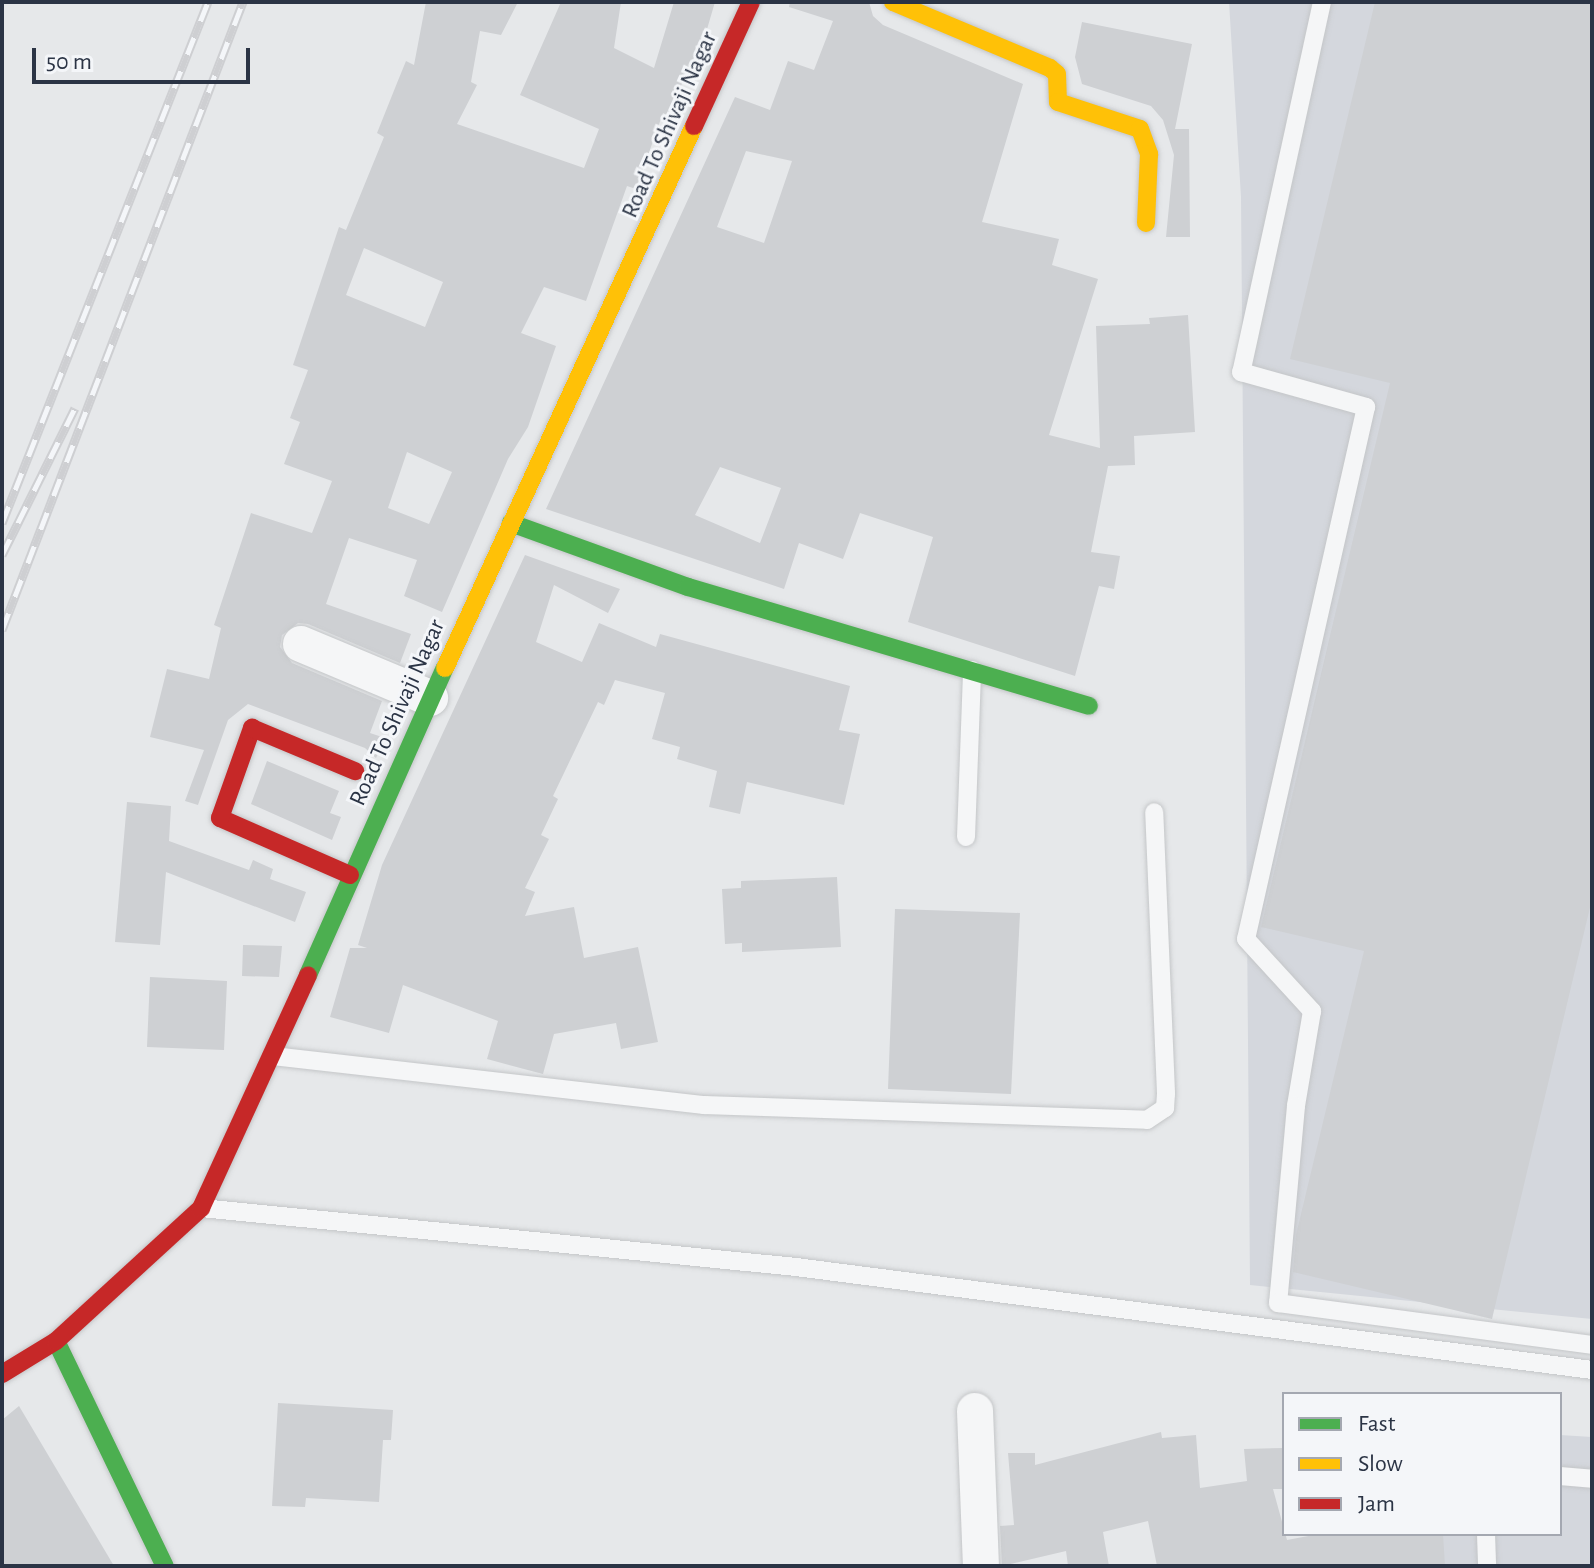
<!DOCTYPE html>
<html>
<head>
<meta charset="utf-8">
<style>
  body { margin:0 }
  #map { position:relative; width:1594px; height:1568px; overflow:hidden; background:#e6e8ea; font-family:"Alegreya Sans",sans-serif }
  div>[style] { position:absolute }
  .built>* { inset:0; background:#d4d7dd }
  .building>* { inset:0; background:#ced0d3 }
  .roads { filter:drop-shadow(0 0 2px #c4c6c8) drop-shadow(0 0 2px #c4c6c8) }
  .lane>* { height:18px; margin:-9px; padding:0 9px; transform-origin:9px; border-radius:9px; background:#f5f6f7 }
  .street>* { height:36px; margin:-18px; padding:0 18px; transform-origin:18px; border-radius:18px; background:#f5f6f7 }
  .fast>* { height:18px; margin:-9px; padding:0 9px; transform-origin:9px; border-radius:9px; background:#4caf50 }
  .slow>* { height:18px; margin:-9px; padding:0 9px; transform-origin:9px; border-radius:9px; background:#ffc107 }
  .jam>* { height:18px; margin:-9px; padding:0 9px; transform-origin:9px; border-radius:9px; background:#c62828 }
  .rail>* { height:9px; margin-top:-4.5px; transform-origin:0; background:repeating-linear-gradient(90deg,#f4f6f9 0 18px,#cecfd2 0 36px); box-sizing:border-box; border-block:2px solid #cecfd2 }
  span { translate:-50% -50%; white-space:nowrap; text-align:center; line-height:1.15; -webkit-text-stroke:6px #f4f6f9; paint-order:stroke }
  .street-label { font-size:24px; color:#2b3445 }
  .frame { position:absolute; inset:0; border:4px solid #2b3445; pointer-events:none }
  .legend { position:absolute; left:1282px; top:1392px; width:280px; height:144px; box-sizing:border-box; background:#f4f6f9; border:2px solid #a4a8b1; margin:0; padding:10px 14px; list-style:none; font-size:24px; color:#2b3445 }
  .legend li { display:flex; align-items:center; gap:16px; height:40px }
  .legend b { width:40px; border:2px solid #a4a8b1 }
  .scale { position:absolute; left:32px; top:48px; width:218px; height:36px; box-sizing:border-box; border:4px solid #2b3445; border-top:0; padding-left:10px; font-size:24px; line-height:28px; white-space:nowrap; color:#2b3445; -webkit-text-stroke:6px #f4f6f9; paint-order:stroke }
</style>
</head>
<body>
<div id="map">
  <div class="built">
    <div style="clip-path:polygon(1229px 2px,1592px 2px,1592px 1319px,1250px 1285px,1241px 197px)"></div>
    <div style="clip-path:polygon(1560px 1435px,1592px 1437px,1592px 1566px,1436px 1566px,1435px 1534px,1560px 1534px)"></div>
  </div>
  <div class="building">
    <div style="clip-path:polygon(evenodd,426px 2px,518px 2px,501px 35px,480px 31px,471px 82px,477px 85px,457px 124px,584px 168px,599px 129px,520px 95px,561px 2px,621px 2px,614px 48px,654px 68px,674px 2px,715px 2px,705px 36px,667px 115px,663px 113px,636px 189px,627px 186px,586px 301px,544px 287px,521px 333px,556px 346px,528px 427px,508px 459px,442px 612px,404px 596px,417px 560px,349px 538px,326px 604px,411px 634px,400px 663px,308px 624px,298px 623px,282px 635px,280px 647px,292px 663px,382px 701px,370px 733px,385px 738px,376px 758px,365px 748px,248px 704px,228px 720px,198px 805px,185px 801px,204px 750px,150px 737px,167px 669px,209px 679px,221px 628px,214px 625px,251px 513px,312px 533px,332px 481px,284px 464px,300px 422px,290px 418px,308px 370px,293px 365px,339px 227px,346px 230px,384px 137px,377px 133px,397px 83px,406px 61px,414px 65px,426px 2px,364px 248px,443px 282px,425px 327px,346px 295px,364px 248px,426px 2px,407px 452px,452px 472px,429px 524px,388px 508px,407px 452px)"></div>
    <div style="clip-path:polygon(evenodd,790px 2px,869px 2px,873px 16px,883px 25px,1023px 84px,982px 222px,1059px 239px,1052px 265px,1098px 279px,1049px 435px,1100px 448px,1096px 326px,1150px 324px,1149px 318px,1188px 315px,1195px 432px,1134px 436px,1135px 465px,1108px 466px,1091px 552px,1120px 556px,1114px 589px,1099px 586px,1075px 676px,908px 622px,933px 537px,860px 513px,843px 559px,799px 543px,784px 589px,546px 509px,735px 97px,770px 110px,788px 61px,814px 70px,833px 21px,789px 7px,790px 2px,746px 151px,792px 161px,764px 243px,717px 227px,746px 151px,790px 2px,720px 467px,781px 488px,760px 543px,695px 515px,720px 467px)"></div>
    <div style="clip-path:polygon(1375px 2px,1592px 2px,1592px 899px,1492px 1319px,1293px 1272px,1296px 1235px,1364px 951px,1261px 927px,1390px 383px,1290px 359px)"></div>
    <div style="clip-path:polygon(1082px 22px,1192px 44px,1175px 129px,1189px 129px,1190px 237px,1166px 237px,1174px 155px,1163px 120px,1151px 106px,1082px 84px,1075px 57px)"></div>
    <div style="clip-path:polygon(525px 555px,620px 589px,608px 613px,554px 585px,536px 642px,582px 662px,599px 623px,656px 647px,660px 634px,850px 686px,839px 730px,860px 734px,844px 805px,747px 782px,740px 814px,709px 807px,717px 771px,677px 759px,680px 747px,652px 739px,665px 693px,615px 680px,604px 705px,598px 702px,553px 796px,558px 799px,541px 835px,549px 839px,525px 888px,535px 892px,525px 916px,574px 907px,584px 958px,638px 947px,658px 1042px,621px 1049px,616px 1023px,554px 1034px,543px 1074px,487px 1059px,498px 1021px,403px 985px,389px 1033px,330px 1017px,350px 948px,367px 948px,358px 945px,382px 865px)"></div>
    <div style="clip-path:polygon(267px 761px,339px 791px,330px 813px,341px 817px,332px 840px,251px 804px)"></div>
    <div style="clip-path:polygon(127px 802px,171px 806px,169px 841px,249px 870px,253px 860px,273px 869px,270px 879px,306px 892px,295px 922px,166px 872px,160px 945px,115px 942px)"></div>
    <div style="clip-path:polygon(837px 877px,841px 947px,742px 952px,742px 943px,725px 944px,722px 889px,741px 888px,741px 881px)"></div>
    <div style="clip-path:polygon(895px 909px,1020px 913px,1011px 1094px,888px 1089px)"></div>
    <div style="clip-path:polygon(243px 945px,282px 946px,279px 977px,242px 976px)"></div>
    <div style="clip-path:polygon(150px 977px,227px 981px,224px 1050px,147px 1047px)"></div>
    <div style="clip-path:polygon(278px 1403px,393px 1410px,391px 1440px,383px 1440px,379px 1502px,306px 1498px,305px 1507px,272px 1506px)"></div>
    <div style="clip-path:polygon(19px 1406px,114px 1566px,2px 1566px,2px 1420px)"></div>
    <div style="clip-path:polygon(1161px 1432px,1162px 1438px,1196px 1435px,1200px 1488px,1247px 1481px,1244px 1449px,1284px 1448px,1284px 1489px,1273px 1489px,1287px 1540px,1319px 1534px,1443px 1534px,1445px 1566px,1157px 1566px,1148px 1521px,1103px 1532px,1109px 1566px,1068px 1566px,1066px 1551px,1002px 1566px,1000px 1526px,1014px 1525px,1008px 1453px,1035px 1453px,1035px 1465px)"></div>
  </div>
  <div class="roads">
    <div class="lane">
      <div style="left:1322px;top:2px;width:379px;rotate:102.3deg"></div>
      <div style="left:1241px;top:372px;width:130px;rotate:15.6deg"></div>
      <div style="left:1366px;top:407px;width:545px;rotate:102.71deg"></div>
      <div style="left:1246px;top:939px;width:98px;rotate:47.5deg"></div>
      <div style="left:1312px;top:1011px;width:96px;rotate:99.6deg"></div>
      <div style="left:1296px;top:1106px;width:198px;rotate:95.2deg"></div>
      <div style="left:1278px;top:1303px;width:317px;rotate:7.6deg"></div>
      <div style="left:966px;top:837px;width:167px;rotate:-87.9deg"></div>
      <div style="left:273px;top:1056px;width:434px;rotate:6.5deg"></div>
      <div style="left:704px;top:1105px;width:443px;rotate:1.9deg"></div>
      <div style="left:1147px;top:1120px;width:22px;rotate:-34deg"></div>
      <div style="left:1165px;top:1108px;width:15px;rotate:-86deg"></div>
      <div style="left:1166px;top:1093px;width:281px;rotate:-92.4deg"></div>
      <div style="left:201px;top:1208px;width:598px;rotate:5.66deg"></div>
      <div style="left:796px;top:1267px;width:803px;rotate:7.37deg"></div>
      <div style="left:1560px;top:1476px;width:32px;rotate:5deg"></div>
      <div style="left:1486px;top:1534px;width:32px;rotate:88deg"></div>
    </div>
    <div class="street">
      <div style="left:301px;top:644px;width:140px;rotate:22.7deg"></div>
      <div style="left:975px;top:1411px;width:155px;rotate:87.8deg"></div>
    </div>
    <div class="fast">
      <div style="left:511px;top:523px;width:188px;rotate:19.9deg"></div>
      <div style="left:688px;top:587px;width:418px;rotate:16.5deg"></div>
      <div style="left:308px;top:975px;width:336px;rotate:-66deg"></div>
      <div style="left:56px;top:1341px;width:250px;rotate:64.2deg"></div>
    </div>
    <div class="slow">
      <div style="left:893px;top:2px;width:170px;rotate:22.8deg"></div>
      <div style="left:1050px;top:68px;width:9px;rotate:41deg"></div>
      <div style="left:1057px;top:74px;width:28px;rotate:88deg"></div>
      <div style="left:1058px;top:102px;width:86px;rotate:18.2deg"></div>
      <div style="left:1140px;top:129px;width:27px;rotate:70deg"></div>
      <div style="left:1149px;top:154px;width:69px;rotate:92.5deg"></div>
      <div style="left:445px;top:668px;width:596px;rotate:-65.33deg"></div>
    </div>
    <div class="jam">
      <div style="left:694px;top:126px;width:136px;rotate:-65.3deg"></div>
      <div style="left:350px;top:875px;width:142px;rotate:-156.3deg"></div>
      <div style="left:220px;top:818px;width:96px;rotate:-70.4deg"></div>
      <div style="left:252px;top:728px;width:112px;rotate:22.7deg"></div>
      <div style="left:2px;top:1374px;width:63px;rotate:-31.4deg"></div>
      <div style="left:56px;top:1341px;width:197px;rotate:-42.5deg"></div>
      <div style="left:201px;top:1208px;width:256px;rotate:-65.3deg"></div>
    </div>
  </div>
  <div class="rail">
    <div style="left:2px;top:523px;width:560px;rotate:-68.43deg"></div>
    <div style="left:2px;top:555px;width:164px;rotate:-63.6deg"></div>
    <div style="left:2px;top:630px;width:673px;rotate:-69.01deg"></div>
  </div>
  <div class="street-label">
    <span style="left:670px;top:125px;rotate:-66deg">Road To Shivaji Nagar</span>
    <span style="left:398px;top:713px;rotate:-66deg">Road To Shivaji Nagar</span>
  </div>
  <div class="frame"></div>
  <ul class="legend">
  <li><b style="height:10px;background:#4caf50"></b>Fast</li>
  <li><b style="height:10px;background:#ffc107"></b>Slow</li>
  <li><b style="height:10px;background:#c62828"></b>Jam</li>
  </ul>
  <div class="scale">50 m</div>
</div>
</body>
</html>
